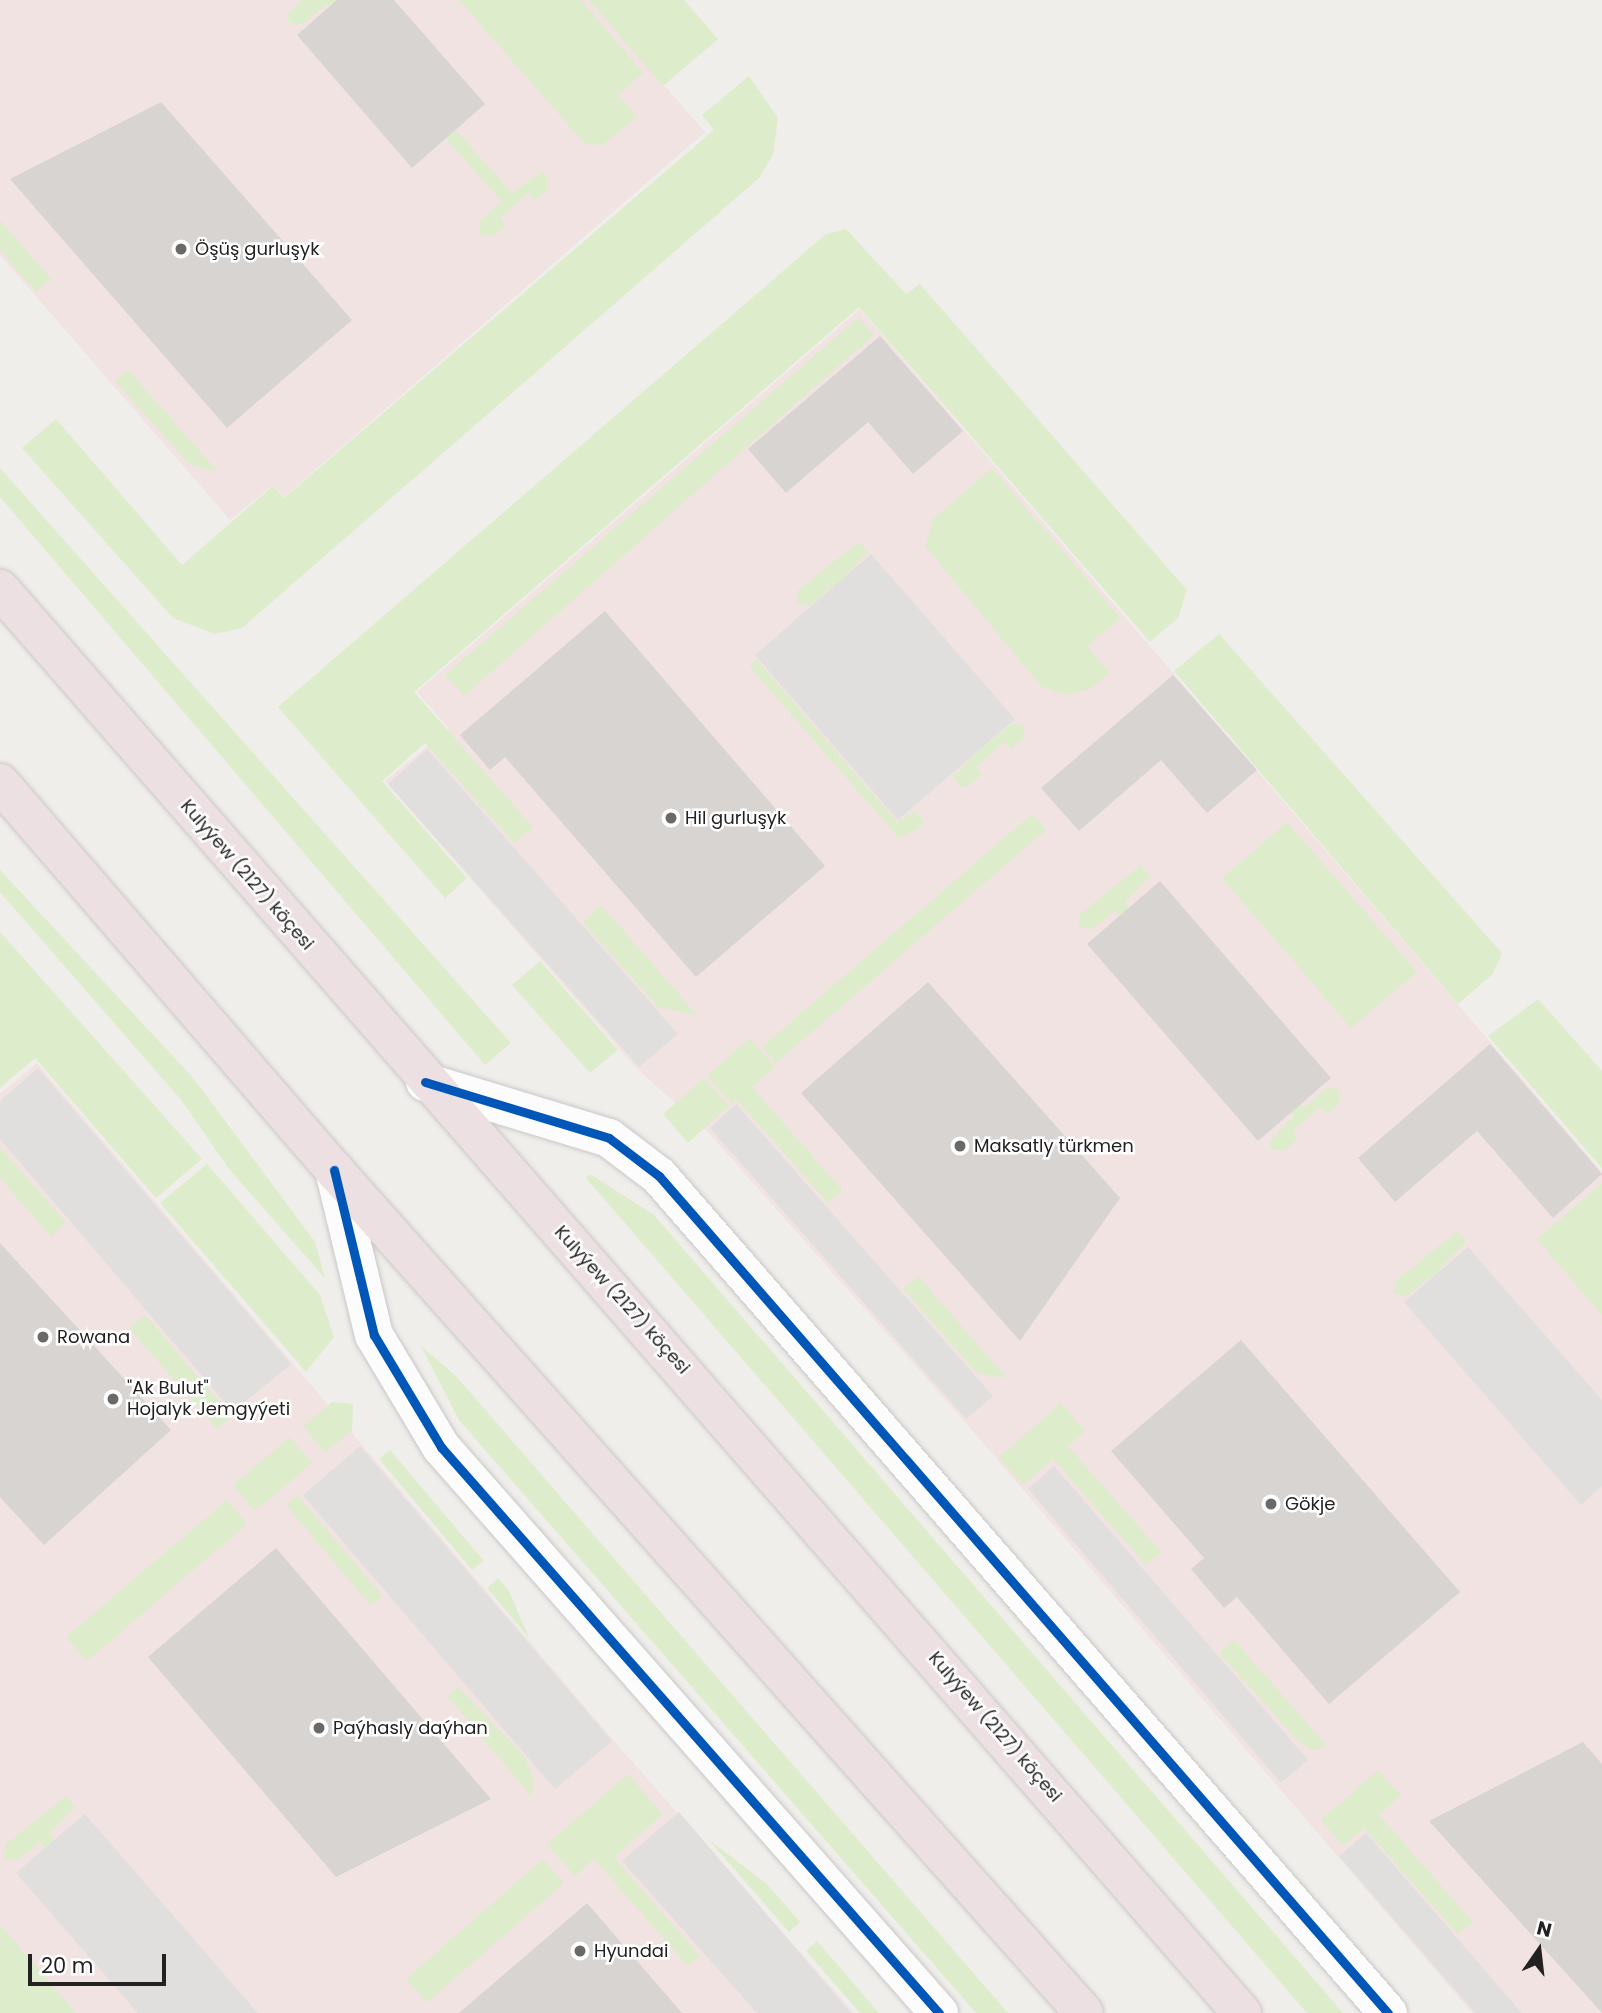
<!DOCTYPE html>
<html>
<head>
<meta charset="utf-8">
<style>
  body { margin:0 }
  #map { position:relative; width:1602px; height:2013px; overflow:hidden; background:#f0eeeb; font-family:Poppins,sans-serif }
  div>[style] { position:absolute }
  .commercial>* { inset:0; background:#f1e3e1 }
  .grass>* { inset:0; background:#ddeccb }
  .parking>* { inset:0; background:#e0dfde }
  .building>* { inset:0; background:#d7d4d2 }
  .roads { filter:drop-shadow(0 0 2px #c9c8c7) drop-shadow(0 0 2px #c9c8c7) }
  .street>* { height:38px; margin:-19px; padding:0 19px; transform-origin:19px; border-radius:19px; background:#fdfcfc }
  .highway>* { height:38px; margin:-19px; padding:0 19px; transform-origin:19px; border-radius:19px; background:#ece0e2 }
  .cycleway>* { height:9px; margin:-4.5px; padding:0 4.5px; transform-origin:4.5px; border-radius:4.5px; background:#0057b8 }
  .dots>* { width:19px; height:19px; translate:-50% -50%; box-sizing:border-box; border:4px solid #fff; border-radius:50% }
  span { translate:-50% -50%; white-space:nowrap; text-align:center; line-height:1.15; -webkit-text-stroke:5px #fff; paint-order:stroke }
  .poi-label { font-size:18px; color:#222 }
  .left { translate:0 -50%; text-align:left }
  .street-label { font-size:18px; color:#222 }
  .north { position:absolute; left:1504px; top:1915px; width:70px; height:70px; -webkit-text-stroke:5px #fff; paint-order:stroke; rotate:14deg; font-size:19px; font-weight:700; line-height:28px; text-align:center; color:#222 }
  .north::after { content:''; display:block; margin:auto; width:24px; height:32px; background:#222; clip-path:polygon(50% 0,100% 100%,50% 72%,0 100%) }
  .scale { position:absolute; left:28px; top:1954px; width:138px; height:32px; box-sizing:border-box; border:4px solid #222; border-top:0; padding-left:9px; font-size:21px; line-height:24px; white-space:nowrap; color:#222; -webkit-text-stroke:5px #fff; paint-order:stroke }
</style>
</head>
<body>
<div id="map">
  <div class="commercial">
    <div style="clip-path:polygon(0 0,589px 0,705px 132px,284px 497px,273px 485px,230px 520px,0 255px)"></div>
    <div style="clip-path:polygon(860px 309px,1602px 1172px,1602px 2013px,1472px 2013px,965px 1422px,707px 1131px,636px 1068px,385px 781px,449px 729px,417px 692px)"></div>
    <div style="clip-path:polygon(37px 1063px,615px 1742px,854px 2013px,0 2013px,0 1094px)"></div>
  </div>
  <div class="grass">
    <div style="clip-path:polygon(301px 0,340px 0,512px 193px,542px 172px,548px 176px,548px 189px,535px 200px,528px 193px,500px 218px,506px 225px,493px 236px,479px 235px,480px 221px,502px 202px,327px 4px,303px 24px,290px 23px,287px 16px)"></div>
    <div style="clip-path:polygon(459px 0,581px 0,643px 73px,618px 95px,637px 117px,602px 145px,585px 144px)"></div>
    <div style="clip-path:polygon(589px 0,684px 0,718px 39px,663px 86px)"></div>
    <div style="clip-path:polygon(749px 76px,778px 118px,773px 155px,759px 178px,242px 628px,215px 634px,173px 618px,22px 448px,56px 419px,182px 565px,273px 486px,284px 498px,714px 130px,702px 115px)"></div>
    <div style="clip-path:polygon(0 220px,51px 279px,36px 292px,0 250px)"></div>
    <div style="clip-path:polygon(846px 229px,906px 294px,920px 284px,1187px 590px,1178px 618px,1150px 642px,859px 307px,414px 692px,533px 827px,514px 843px,425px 743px,382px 781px,467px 878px,445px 898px,278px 707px,826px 234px)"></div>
    <div style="clip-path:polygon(859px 317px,874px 335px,464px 696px,445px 675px)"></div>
    <div style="clip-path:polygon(128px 370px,219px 473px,188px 463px,115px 381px)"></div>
    <div style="clip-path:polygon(0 468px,511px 1043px,485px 1065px,0 497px)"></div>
    <div style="clip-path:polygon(992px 468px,1120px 618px,1087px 646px,1110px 673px,1090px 689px,1066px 695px,1041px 686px,925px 546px,933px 519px)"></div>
    <div style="clip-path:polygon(859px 542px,868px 552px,844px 577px,988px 743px,1011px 724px,1024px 725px,1023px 739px,1011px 749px,1004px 742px,976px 767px,982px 774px,969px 785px,962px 788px,953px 777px,978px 751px,834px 585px,811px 605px,797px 604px,798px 590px)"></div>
    <div style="clip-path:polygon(1219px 634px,1502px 953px,1493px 974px,1458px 1004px,1174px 671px)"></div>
    <div style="clip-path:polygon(756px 659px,897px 822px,915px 811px,923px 821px,920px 828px,899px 838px,749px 666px)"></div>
    <div style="clip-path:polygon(1032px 814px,1046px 830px,776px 1063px,762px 1047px)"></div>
    <div style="clip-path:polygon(1287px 822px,1417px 972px,1351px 1028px,1222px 878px)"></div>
    <div style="clip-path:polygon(1141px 865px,1150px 876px,1125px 902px,1304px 1108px,1326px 1088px,1340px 1089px,1339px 1103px,1327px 1114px,1320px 1107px,1292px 1131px,1298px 1139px,1285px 1150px,1271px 1149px,1269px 1142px,1294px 1116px,1115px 910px,1093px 929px,1079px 928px,1080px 914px)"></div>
    <div style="clip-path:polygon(0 870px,194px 1079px,315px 1242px,325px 1278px,229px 1169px,182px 1101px,0 892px)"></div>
    <div style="clip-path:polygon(601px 905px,697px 1015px,658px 1007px,583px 922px)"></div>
    <div style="clip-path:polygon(0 932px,202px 1159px,156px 1198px,35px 1058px,0 1088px)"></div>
    <div style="clip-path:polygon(540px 961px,618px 1050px,590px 1073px,512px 985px)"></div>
    <div style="clip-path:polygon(1538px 999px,1602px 1071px,1602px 1168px,1488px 1036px)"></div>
    <div style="clip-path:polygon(750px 1038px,775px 1067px,752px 1087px,842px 1190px,828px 1203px,737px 1100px,732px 1104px,707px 1076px)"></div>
    <div style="clip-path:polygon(704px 1078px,729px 1106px,688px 1143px,663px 1114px)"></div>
    <div style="clip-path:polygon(0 1147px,66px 1223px,51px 1237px,0 1178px)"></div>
    <div style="clip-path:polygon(207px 1164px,320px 1295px,334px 1337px,306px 1372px,160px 1203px)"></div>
    <div style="clip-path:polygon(590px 1174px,654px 1215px,1343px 2013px,1307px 2013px,586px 1178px)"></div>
    <div style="clip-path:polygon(1602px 1183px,1602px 1315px,1537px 1239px)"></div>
    <div style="clip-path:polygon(1457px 1231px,1466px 1242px,1439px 1269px,1602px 1455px,1602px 1474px,1430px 1277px,1408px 1296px,1394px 1294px,1396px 1281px)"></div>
    <div style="clip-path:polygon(918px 1276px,1007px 1378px,977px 1373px,903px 1289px)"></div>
    <div style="clip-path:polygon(145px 1315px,232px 1416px,217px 1429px,129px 1328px)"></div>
    <div style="clip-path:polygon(421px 1346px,456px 1376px,1008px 2013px,976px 2013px,459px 1420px)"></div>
    <div style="clip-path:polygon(332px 1402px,353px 1404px,352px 1431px,325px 1452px,303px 1426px)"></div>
    <div style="clip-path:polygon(1061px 1403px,1085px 1431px,1068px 1446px,1161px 1552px,1146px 1565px,1053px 1459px,1023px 1485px,999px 1457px)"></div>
    <div style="clip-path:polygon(290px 1437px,312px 1463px,255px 1511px,233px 1485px)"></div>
    <div style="clip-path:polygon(390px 1450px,484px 1561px,472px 1570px,379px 1459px)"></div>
    <div style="clip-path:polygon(297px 1495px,383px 1596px,370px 1605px,286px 1505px)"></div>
    <div style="clip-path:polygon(227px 1500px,247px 1524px,87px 1661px,66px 1637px)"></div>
    <div style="clip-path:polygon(498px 1578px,509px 1591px,529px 1638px,487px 1588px)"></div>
    <div style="clip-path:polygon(1234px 1640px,1327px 1746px,1313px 1750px,1300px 1743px,1219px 1653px)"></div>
    <div style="clip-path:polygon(459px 1687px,524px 1756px,535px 1784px,531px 1796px,447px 1696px)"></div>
    <div style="clip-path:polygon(1378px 1770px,1401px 1795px,1379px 1815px,1473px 1922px,1458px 1934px,1364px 1828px,1343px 1846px,1321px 1820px)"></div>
    <div style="clip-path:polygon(628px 1774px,663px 1814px,614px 1857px,700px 1956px,688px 1966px,594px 1859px,575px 1876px,547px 1844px)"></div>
    <div style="clip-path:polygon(66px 1796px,75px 1807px,49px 1834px,205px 2013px,189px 2013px,40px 1842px,17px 1860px,4px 1859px,5px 1845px)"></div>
    <div style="clip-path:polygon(708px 1839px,767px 1884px,800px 1922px,789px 1932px)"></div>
    <div style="clip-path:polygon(543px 1859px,564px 1883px,427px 2003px,406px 1979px)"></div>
    <div style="clip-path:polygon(0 1925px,1px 1926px,76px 2013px,0 2013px)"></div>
    <div style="clip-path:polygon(817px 1941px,879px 2013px,860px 2013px,806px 1951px)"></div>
  </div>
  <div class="parking">
    <div style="clip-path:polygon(871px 554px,1015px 719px,898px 820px,755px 655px)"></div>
    <div style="clip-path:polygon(427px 749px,678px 1034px,639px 1067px,388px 784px)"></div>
    <div style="clip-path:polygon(38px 1068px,291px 1364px,233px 1412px,0 1139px,0 1101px)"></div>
    <div style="clip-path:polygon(736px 1104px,993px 1396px,966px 1419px,710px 1128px)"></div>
    <div style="clip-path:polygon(1468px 1247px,1602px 1400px,1602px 1486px,1581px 1505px,1404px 1302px)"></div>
    <div style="clip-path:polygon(360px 1446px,612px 1741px,555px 1789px,303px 1495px)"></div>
    <div style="clip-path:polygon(1054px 1466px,1308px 1760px,1281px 1783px,1028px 1489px)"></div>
    <div style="clip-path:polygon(679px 1812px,851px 2013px,757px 2013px,622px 1861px)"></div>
    <div style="clip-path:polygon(85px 1814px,258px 2013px,138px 2013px,16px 1873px)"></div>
    <div style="clip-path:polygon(1366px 1833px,1522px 2013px,1475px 2013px,1339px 1856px)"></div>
  </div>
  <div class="building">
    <div style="clip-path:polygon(337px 0,394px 0,485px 104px,412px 168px,297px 35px)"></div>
    <div style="clip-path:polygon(161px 102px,352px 320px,227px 428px,10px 179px)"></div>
    <div style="clip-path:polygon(880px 336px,963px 431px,913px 474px,868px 422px,786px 493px,748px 449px)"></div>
    <div style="clip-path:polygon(605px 611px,825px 866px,696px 977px,505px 757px,490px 770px,460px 735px)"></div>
    <div style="clip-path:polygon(1173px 675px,1257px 770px,1207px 813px,1161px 760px,1079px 831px,1041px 788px)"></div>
    <div style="clip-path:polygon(1160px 881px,1331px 1078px,1258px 1141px,1087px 944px)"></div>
    <div style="clip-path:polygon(928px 982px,1120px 1198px,1020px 1341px,801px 1093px)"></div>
    <div style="clip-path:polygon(1490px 1044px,1602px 1174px,1553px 1218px,1477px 1131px,1395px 1202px,1358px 1158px)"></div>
    <div style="clip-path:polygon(0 1243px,171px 1430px,44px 1545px,0 1497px)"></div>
    <div style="clip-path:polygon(1241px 1340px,1460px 1592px,1329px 1704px,1237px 1597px,1224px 1608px,1191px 1569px,1204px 1558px,1111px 1451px)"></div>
    <div style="clip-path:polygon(276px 1548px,491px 1799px,336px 1877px,148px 1657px)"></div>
    <div style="clip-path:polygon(1583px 1742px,1602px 1764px,1602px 2013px,1429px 1821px)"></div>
    <div style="clip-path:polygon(587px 1903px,682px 2013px,459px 2013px)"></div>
  </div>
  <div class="roads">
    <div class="street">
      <div style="left:425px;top:1082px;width:192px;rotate:16.9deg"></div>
      <div style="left:609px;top:1138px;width:63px;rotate:37.2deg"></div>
      <div style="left:659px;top:1176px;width:1110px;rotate:48.95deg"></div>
      <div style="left:334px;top:1170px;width:170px;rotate:76.4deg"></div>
      <div style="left:374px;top:1335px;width:131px;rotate:59.1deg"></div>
      <div style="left:441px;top:1447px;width:754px;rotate:48.66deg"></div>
    </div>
    <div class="highway">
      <div style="left:0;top:589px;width:1890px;rotate:48.91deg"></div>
      <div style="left:0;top:783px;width:511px;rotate:49.2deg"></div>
      <div style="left:334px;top:1170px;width:1128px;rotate:48.34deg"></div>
    </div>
  </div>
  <div class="cycleway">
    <div style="left:425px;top:1082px;width:192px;rotate:16.9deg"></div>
    <div style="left:609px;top:1138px;width:63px;rotate:37.2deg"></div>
    <div style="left:659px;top:1176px;width:1110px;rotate:48.95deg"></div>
    <div style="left:334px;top:1170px;width:170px;rotate:76.4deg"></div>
    <div style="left:374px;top:1335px;width:131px;rotate:59.1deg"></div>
    <div style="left:441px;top:1447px;width:754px;rotate:48.66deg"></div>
  </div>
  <div class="dots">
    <div style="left:181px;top:249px;background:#6a6968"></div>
    <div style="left:671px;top:818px;background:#6a6968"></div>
    <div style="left:960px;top:1146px;background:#6a6968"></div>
    <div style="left:43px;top:1337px;background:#6a6968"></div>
    <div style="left:113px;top:1399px;background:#6a6968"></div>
    <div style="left:1271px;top:1504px;background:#6a6968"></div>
    <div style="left:319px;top:1728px;background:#6a6968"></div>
    <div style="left:580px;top:1951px;background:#6a6968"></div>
  </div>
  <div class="poi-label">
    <span class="left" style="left:195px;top:249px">Öşüş gurluşyk</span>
    <span class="left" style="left:685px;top:818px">Hil gurluşyk</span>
    <span class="left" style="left:974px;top:1146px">Maksatly türkmen</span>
    <span class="left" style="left:57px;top:1337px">Rowana</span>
    <span class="left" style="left:127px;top:1399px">"Ak Bulut"<br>Hojalyk Jemgyýeti</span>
    <span class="left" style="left:1285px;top:1504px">Gökje</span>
    <span class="left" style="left:333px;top:1728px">Paýhasly daýhan</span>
    <span class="left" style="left:594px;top:1951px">Hyundai</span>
  </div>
  <div class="street-label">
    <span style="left:247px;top:875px;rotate:49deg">Kulyýew (2127) köçesi</span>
    <span style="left:622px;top:1300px;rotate:48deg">Kulyýew (2127) köçesi</span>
    <span style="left:995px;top:1727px;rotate:49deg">Kulyýew (2127) köçesi</span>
  </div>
  <div class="north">N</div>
  <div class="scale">20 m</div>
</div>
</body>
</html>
